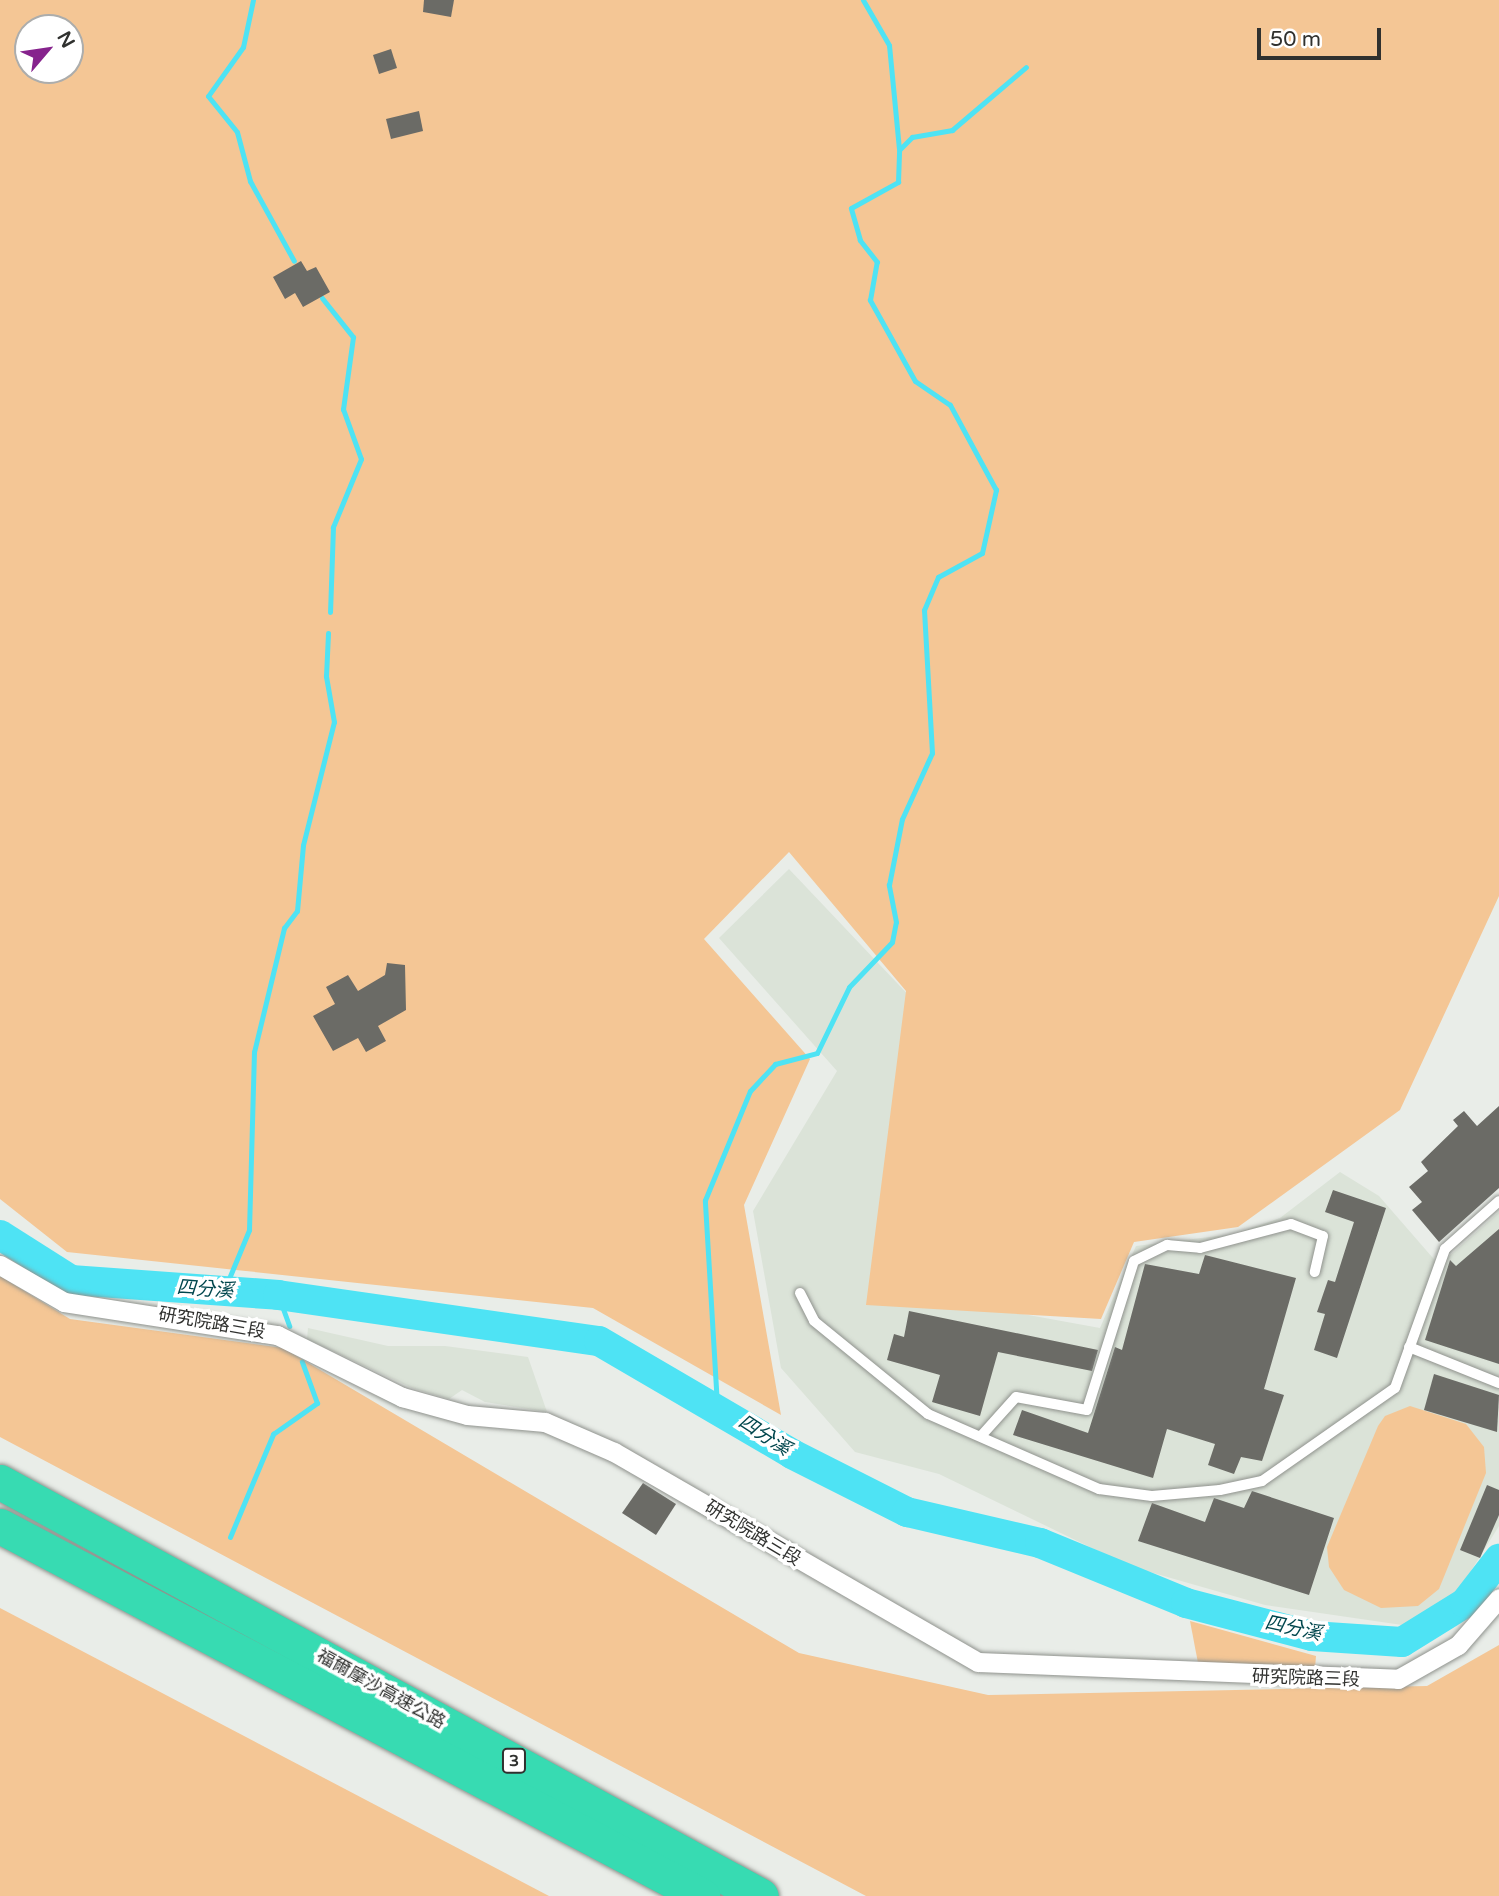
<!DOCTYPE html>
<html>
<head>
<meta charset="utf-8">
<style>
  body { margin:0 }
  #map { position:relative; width:1499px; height:1896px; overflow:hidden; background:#e9ede8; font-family:"Varela Round","Noto Sans TC",sans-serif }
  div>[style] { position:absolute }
  .built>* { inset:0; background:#dbe3d8 }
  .green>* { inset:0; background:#f4c695 }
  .stream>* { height:5px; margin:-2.5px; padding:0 2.5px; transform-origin:2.5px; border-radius:2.5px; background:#4ee3f4 }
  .river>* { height:30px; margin:-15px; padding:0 15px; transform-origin:15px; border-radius:15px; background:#4ee3f4 }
  .building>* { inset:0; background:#6b6b66 }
  .roads { filter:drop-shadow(0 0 2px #8f928d) drop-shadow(0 0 2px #8f928d) }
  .lane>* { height:10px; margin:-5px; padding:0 5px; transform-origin:5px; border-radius:5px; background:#fff }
  .street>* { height:19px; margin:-9.5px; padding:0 9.5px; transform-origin:9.5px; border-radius:9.5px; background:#fff }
  .highway>* { height:35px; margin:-17.5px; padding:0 17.5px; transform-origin:17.5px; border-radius:17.5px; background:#37dbb2 }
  span { translate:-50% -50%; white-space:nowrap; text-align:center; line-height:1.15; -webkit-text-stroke:7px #fff; paint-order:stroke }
  .shield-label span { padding:2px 5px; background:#fff; border:2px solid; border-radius:5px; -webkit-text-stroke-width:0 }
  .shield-label { font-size:16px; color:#30312f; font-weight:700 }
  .street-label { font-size:18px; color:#30312f }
  .water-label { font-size:19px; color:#00464d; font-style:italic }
  .north { position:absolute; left:14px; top:14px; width:70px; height:70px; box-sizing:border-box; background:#fff; border:2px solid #acadac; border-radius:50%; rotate:61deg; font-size:19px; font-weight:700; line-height:28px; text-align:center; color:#30312f }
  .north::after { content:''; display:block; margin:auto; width:24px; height:32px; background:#86238d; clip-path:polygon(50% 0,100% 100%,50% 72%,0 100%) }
  .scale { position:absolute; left:1257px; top:28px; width:124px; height:32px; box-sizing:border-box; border:4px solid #30312f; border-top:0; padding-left:9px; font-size:21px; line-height:24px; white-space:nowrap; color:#30312f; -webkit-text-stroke:5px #fff; paint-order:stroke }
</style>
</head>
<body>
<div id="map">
  <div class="built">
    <div style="clip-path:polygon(789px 869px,916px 1003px,892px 1290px,1100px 1328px,1136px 1246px,1234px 1234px,1280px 1218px,1340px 1172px,1379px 1196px,1439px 1265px,1499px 1212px,1499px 1526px,1459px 1590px,1409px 1626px,1265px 1605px,1129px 1566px,939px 1474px,855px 1452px,781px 1368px,753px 1211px,837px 1071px,719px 938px)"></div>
    <div style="clip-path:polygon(308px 1328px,388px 1346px,445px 1346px,528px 1357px,547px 1412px,485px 1402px,462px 1390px,449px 1399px,412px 1388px,307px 1339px)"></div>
  </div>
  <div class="green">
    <div style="clip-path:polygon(evenodd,0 0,1499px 0,1499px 896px,1400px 1110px,1238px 1227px,1134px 1242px,1101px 1319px,866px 1305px,906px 991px,789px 852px,704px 939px,810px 1059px,744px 1205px,781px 1415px,593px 1308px,67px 1252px,0 1199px,0 0,28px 28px,70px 28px,70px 70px,28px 70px,28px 28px)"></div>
    <div style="clip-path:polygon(0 1276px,70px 1319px,283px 1348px,799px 1653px,988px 1695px,1427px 1686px,1499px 1645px,1499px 1896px,866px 1896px,0 1437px)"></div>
    <div style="clip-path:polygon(1410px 1406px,1466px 1424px,1484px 1447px,1486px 1473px,1439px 1589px,1418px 1606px,1381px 1608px,1344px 1590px,1329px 1567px,1327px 1547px,1378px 1426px,1385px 1416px)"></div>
    <div style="clip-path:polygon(0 1608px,549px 1896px,0 1896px)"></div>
    <div style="clip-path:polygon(1190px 1621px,1316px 1656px,1315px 1668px,1198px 1663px)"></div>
  </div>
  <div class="stream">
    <div style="left:253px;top:0;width:48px;rotate:102deg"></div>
    <div style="left:243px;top:47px;width:60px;rotate:125.5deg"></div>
    <div style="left:208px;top:96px;width:46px;rotate:51.1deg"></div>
    <div style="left:237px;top:132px;width:51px;rotate:75.1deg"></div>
    <div style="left:250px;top:181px;width:91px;rotate:61.2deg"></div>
    <div style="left:900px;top:149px;width:17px;rotate:-45deg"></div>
    <div style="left:912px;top:137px;width:41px;rotate:-9.9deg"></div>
    <div style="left:952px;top:130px;width:97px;rotate:-40.4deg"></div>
    <div style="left:322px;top:298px;width:50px;rotate:51.5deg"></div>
    <div style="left:353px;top:337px;width:73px;rotate:97.9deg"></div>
    <div style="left:343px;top:409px;width:53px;rotate:70.2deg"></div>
    <div style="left:361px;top:459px;width:74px;rotate:112.4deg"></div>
    <div style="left:333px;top:527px;width:85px;rotate:92deg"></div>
    <div style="left:225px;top:1288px;width:63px;rotate:-67.5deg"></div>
    <div style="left:249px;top:1230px;width:178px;rotate:-88.4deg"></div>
    <div style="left:254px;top:1052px;width:128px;rotate:-76.4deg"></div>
    <div style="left:284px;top:928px;width:21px;rotate:-53deg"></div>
    <div style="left:297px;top:911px;width:66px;rotate:-84.8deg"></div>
    <div style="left:303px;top:845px;width:127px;rotate:-75.9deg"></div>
    <div style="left:334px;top:722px;width:47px;rotate:-99.9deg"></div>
    <div style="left:326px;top:676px;width:43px;rotate:-87.3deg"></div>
    <div style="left:278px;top:1295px;width:33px;rotate:70deg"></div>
    <div style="left:717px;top:1405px;width:205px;rotate:-93.4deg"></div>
    <div style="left:705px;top:1200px;width:118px;rotate:-67.6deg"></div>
    <div style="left:750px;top:1091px;width:37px;rotate:-47deg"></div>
    <div style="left:775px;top:1064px;width:43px;rotate:-14.7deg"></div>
    <div style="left:817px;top:1053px;width:73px;rotate:-64.1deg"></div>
    <div style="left:849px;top:987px;width:62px;rotate:-46.3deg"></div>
    <div style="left:892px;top:942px;width:20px;rotate:-79deg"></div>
    <div style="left:896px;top:922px;width:38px;rotate:-101deg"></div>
    <div style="left:889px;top:885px;width:67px;rotate:-78.9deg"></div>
    <div style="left:902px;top:819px;width:72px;rotate:-65.6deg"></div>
    <div style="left:932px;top:753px;width:143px;rotate:-93.2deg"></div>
    <div style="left:924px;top:610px;width:36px;rotate:-67deg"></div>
    <div style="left:938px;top:577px;width:50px;rotate:-28.6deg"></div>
    <div style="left:982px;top:553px;width:65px;rotate:-77.5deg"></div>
    <div style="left:996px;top:490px;width:97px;rotate:-118.4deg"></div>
    <div style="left:950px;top:405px;width:42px;rotate:-145.6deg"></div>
    <div style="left:915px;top:381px;width:93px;rotate:-119.1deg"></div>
    <div style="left:870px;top:300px;width:39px;rotate:-80deg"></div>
    <div style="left:877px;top:262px;width:28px;rotate:-128deg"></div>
    <div style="left:860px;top:240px;width:33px;rotate:-106deg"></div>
    <div style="left:851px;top:208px;width:54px;rotate:-29deg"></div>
    <div style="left:898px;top:182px;width:33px;rotate:-88deg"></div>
    <div style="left:899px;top:149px;width:104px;rotate:-95.5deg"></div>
    <div style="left:889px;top:45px;width:52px;rotate:-120deg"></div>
    <div style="left:230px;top:1537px;width:112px;rotate:-67.3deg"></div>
    <div style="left:273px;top:1434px;width:54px;rotate:-35.2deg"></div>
    <div style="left:317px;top:1403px;width:44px;rotate:-110.1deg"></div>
  </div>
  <div class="river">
    <div style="left:0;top:1235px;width:84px;rotate:32.4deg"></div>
    <div style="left:71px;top:1280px;width:208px;rotate:4.1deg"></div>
    <div style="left:278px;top:1295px;width:324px;rotate:8.2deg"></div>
    <div style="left:599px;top:1341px;width:224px;rotate:30.3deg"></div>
    <div style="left:792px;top:1454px;width:129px;rotate:26.8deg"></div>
    <div style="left:907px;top:1512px;width:137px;rotate:13.1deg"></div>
    <div style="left:1040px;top:1543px;width:158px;rotate:22.3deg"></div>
    <div style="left:1186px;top:1603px;width:130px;rotate:14.7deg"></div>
    <div style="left:1312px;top:1636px;width:90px;rotate:3.8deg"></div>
    <div style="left:1402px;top:1642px;width:74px;rotate:-31.8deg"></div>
    <div style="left:1465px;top:1603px;width:56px;rotate:-52.3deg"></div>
  </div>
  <div class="building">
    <div style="clip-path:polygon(424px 0,454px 0,451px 17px,423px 12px)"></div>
    <div style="clip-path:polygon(391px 49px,397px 68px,379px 74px,373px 55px)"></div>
    <div style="clip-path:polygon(419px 111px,423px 131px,391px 139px,386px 119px)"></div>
    <div style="clip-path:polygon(301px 261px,307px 271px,316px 267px,330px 292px,303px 307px,295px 293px,285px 299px,273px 277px)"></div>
    <div style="clip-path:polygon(387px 963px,405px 965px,406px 1010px,378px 1026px,386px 1041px,366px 1052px,358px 1038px,333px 1051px,313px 1016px,335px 1004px,326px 987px,348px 975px,358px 991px,385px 975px)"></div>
    <div style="clip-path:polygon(1499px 1106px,1499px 1188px,1439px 1242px,1412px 1210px,1422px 1202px,1409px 1187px,1428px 1171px,1421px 1162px,1458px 1126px,1453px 1120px,1464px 1111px,1477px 1126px)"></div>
    <div style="clip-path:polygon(1333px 1190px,1386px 1208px,1337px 1358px,1314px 1350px,1325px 1314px,1317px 1312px,1328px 1280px,1335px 1282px,1354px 1222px,1325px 1212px)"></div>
    <div style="clip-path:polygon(1499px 1229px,1499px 1364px,1425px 1340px,1450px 1260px,1456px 1266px)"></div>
    <div style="clip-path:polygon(1205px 1255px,1296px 1278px,1264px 1389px,1284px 1395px,1262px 1461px,1241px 1457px,1234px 1474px,1208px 1465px,1215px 1444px,1167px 1429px,1153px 1478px,1013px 1435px,1022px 1410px,1088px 1433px,1115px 1347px,1122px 1350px,1145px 1264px,1199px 1274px)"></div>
    <div style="clip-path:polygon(909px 1311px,1098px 1350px,1092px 1371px,998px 1352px,980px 1416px,932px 1402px,940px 1375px,887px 1360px,894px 1334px,904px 1337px)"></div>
    <div style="clip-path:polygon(1434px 1374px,1499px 1395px,1497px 1432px,1424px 1410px)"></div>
    <div style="clip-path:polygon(643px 1483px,676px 1504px,656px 1535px,622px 1513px)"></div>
    <div style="clip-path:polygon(1487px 1485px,1499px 1490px,1499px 1515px,1480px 1558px,1460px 1550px)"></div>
    <div style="clip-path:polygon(1252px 1491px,1334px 1518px,1309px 1595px,1138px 1541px,1152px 1503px,1205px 1522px,1214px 1498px,1244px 1508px)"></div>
  </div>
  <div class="roads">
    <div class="lane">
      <div style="left:800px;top:1293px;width:31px;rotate:63deg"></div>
      <div style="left:814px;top:1321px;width:147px;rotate:39.2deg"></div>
      <div style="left:928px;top:1414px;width:187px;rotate:23.7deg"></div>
      <div style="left:1099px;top:1489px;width:53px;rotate:7.5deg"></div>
      <div style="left:1152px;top:1496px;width:68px;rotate:-5deg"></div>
      <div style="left:1220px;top:1490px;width:43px;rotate:-12.1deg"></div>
      <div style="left:1262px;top:1481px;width:162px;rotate:-35deg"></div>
      <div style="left:1395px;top:1388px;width:148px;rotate:-70.2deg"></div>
      <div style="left:1445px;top:1249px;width:72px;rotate:-41.6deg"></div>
      <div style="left:1409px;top:1347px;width:97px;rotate:21.8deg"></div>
      <div style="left:981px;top:1436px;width:52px;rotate:-48.1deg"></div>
      <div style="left:1016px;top:1397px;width:72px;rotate:10.4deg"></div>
      <div style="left:1087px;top:1410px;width:156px;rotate:-72.5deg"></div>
      <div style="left:1134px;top:1261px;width:37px;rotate:-26deg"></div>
      <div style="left:1167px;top:1245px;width:33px;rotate:5deg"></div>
      <div style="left:1200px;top:1248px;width:94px;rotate:-14.8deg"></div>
      <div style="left:1291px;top:1224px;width:34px;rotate:21deg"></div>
      <div style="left:1323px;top:1236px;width:37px;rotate:103deg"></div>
    </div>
    <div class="street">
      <div style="left:0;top:1265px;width:74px;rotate:30deg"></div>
      <div style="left:64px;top:1302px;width:216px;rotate:8.8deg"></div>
      <div style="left:277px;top:1335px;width:140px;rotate:26.4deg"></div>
      <div style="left:402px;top:1397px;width:67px;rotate:15.5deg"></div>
      <div style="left:467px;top:1415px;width:78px;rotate:5.1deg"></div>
      <div style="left:545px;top:1422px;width:75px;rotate:23.5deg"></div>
      <div style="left:614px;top:1452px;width:420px;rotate:30deg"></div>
      <div style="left:978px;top:1662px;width:420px;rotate:2.3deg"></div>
      <div style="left:1398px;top:1679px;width:69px;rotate:-29.5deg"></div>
      <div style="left:1458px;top:1645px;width:62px;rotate:-48.9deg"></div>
    </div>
    <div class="highway">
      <div style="left:0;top:1482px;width:866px;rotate:28.55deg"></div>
      <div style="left:0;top:1526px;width:794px;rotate:27.79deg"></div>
    </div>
  </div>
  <div class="shield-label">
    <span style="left:514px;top:1761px">3</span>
  </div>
  <div class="street-label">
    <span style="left:212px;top:1323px;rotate:10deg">研究院路三段</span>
    <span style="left:753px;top:1533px;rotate:31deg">研究院路三段</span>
    <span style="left:1306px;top:1678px;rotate:2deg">研究院路三段</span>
    <span style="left:381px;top:1689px;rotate:29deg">福爾摩沙高速公路</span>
  </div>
  <div class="water-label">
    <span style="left:205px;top:1290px;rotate:4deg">四分溪</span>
    <span style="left:764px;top:1436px;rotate:33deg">四分溪</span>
    <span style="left:1293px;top:1629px;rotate:12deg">四分溪</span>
  </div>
  <div class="north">N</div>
  <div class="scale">50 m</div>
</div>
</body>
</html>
